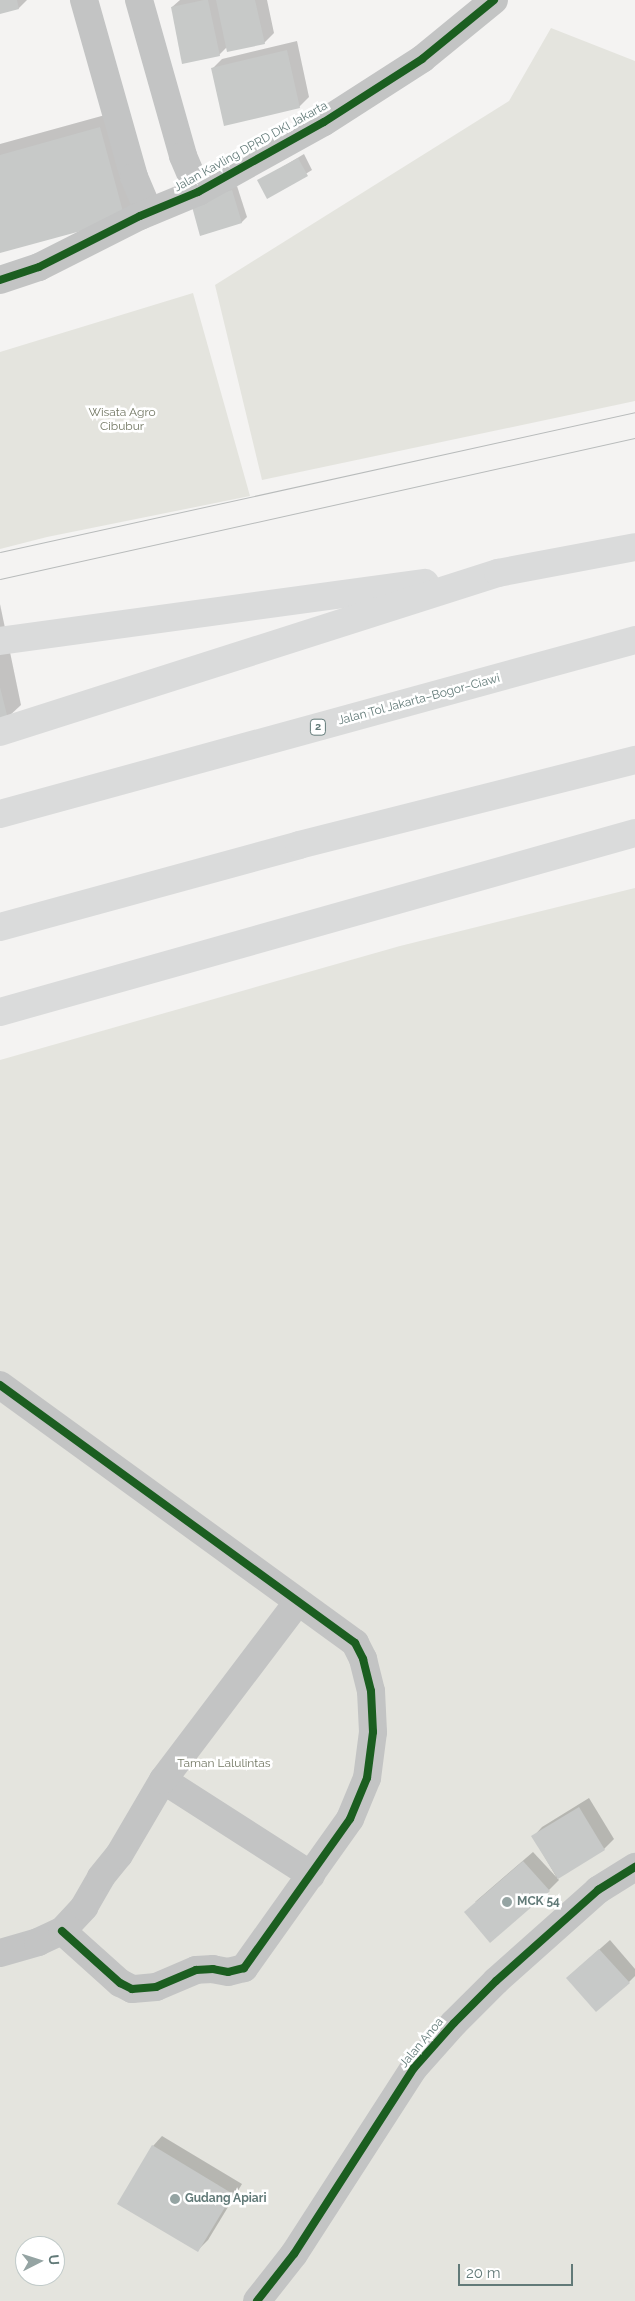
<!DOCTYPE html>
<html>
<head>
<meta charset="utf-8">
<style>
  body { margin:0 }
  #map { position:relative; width:635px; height:2301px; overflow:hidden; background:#f4f3f2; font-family:Raleway,sans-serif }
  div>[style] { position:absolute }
  .green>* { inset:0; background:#e4e4de }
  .shadow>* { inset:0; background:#0003 }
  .building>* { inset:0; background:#c7c9c8 }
  .minor>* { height:28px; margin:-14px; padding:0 14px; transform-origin:14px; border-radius:14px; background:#c3c4c4 }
  .motorway>* { height:28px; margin:-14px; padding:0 14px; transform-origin:14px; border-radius:14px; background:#dadbdb }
  .tram>* { height:1px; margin:-0.5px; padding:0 0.5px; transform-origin:0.5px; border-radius:0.5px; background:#b8bbbb }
  .cycleway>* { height:8px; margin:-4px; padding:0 4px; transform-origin:4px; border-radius:4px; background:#1b5e20 }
  .dots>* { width:14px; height:14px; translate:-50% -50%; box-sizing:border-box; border:2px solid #fff; border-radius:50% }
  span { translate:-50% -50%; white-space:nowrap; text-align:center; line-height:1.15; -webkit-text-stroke:5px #fff; paint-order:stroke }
  .shield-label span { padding:1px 4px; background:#fff; border:1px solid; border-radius:4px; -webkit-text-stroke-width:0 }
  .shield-label { font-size:11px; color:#627a78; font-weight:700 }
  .street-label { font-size:12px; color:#627a78 }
  .park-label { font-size:12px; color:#737864 }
  .poi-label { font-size:12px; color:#627a78; font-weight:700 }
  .left { translate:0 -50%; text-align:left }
  .north { position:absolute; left:15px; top:2236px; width:50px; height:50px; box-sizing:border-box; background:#fff; border:1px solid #c0cac9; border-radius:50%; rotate:85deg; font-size:14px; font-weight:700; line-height:20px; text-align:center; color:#627a78 }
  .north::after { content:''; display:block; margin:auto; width:18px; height:22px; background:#95a4a3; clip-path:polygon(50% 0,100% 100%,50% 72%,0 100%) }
  .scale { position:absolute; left:458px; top:2264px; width:115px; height:22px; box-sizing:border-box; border:2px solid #627a78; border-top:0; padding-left:6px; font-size:15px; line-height:18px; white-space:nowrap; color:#627a78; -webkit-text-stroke:4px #fff; paint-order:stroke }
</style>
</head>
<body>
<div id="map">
  <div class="green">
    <div style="clip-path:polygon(551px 28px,635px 61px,635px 401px,262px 480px,215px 285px,509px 101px)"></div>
    <div style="clip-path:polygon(193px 293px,250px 496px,47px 537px,0 549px,0 352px)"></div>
    <div style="clip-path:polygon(evenodd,635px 888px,635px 2301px,0 2301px,0 1060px,400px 946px,635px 888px,25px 2246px,55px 2246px,55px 2276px,25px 2276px,25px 2246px)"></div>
  </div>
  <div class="shadow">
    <div style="clip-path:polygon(0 0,27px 0,19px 8px,0 12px)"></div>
    <div style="clip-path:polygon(180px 0,267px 0,274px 33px,264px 43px,227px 47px,219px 55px,172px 7px)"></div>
    <div style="clip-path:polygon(297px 41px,309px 97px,299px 107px,212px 69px,222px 59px)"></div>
    <div style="clip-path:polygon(116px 112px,140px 202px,124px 218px,0 251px,0 144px)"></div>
    <div style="clip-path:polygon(304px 154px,312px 170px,268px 197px,259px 181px)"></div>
    <div style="clip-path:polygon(237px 186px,247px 217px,242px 222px,201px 235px,197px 198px)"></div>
    <div style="clip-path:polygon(0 604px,21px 705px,7px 718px,0 720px)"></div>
    <div style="clip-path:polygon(589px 1798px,614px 1839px,604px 1849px,557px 1878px,533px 1837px,542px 1827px)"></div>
    <div style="clip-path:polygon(533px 1852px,559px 1880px,549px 1890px,475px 1902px)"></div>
    <div style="clip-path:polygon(610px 1940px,635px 1969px,635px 1976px,629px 1982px,567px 1978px)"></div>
    <div style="clip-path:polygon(162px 2136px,242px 2184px,208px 2240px,198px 2250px,153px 2146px)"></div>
  </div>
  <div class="building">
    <div style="clip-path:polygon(0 0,17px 0,19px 9px,0 14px)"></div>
    <div style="clip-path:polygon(204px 0,208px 0,220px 56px,182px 64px,171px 7px)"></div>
    <div style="clip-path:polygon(216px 0,255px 0,265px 44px,227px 52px)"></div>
    <div style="clip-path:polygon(287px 50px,300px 108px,224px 126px,211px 68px)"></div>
    <div style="clip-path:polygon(100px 127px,125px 219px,0 253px,0 155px)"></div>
    <div style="clip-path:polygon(298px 158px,308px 176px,267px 199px,257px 180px)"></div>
    <div style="clip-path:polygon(232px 190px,242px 223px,200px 236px,191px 203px)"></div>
    <div style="clip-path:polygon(0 687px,8px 719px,0 721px)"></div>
    <div style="clip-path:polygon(579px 1807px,605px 1850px,558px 1879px,531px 1836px)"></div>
    <div style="clip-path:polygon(523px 1861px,550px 1891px,490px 1943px,464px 1912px)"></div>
    <div style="clip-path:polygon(599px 1949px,630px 1983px,596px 2012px,566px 1978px)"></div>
    <div style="clip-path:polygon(152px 2145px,233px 2194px,198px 2252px,117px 2204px)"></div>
  </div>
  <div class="minor">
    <div style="left:84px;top:0;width:184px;rotate:74.2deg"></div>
    <div style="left:134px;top:177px;width:38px;rotate:67deg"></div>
    <div style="left:139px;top:0;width:162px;rotate:74.2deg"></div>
    <div style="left:183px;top:156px;width:39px;rotate:67deg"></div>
    <div style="left:0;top:280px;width:41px;rotate:-18.4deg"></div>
    <div style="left:39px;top:267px;width:113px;rotate:-26.8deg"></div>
    <div style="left:140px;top:216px;width:63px;rotate:-22.5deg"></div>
    <div style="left:198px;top:192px;width:144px;rotate:-29.1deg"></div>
    <div style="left:324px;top:122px;width:117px;rotate:-32.7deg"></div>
    <div style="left:422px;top:59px;width:93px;rotate:-39.3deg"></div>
    <div style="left:0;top:1385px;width:439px;rotate:36deg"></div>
    <div style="left:355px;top:1643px;width:18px;rotate:63deg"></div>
    <div style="left:363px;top:1659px;width:33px;rotate:76deg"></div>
    <div style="left:371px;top:1691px;width:41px;rotate:87.2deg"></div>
    <div style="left:373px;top:1732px;width:46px;rotate:97.4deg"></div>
    <div style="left:367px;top:1778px;width:44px;rotate:112.5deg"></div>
    <div style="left:350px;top:1819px;width:183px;rotate:125.4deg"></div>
    <div style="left:244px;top:1968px;width:16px;rotate:166deg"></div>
    <div style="left:228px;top:1972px;width:15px;rotate:-169deg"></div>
    <div style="left:213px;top:1969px;width:17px;rotate:177deg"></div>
    <div style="left:196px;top:1970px;width:43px;rotate:157deg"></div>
    <div style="left:156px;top:1987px;width:24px;rotate:175deg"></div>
    <div style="left:132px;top:1989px;width:13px;rotate:-153deg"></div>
    <div style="left:120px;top:1983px;width:78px;rotate:-138.1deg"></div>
    <div style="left:163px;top:1780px;width:176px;rotate:32.7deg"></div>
    <div style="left:0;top:1953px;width:40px;rotate:-16deg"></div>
    <div style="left:38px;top:1942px;width:26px;rotate:-25deg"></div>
    <div style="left:62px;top:1931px;width:33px;rotate:-47deg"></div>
    <div style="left:84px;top:1907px;width:34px;rotate:-60deg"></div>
    <div style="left:101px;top:1877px;width:28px;rotate:-51deg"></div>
    <div style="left:119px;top:1855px;width:87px;rotate:-59.6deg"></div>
    <div style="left:163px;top:1780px;width:222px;rotate:-52.9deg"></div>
    <div style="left:257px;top:2301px;width:60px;rotate:-51.8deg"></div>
    <div style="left:294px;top:2254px;width:221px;rotate:-57.2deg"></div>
    <div style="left:414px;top:2068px;width:60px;rotate:-48.4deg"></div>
    <div style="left:454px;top:2023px;width:59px;rotate:-45deg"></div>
    <div style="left:496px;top:1981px;width:137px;rotate:-41.7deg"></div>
    <div style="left:598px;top:1890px;width:44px;rotate:-31.9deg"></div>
  </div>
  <div class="motorway">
    <div style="left:0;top:641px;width:429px;rotate:-7.8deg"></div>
    <div style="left:0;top:732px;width:523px;rotate:-17.71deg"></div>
    <div style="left:498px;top:573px;width:139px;rotate:-10.7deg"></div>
    <div style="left:0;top:814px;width:658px;rotate:-15.32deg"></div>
    <div style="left:0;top:927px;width:310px;rotate:-15.3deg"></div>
    <div style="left:299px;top:845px;width:347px;rotate:-14.2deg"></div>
    <div style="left:0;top:1012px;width:660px;rotate:-15.74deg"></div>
  </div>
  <div class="tram">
    <div style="left:0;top:552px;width:650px;rotate:-12.43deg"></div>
    <div style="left:0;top:579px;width:650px;rotate:-12.52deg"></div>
  </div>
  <div class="cycleway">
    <div style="left:0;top:280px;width:41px;rotate:-18.4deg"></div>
    <div style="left:39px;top:267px;width:113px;rotate:-26.8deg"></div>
    <div style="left:140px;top:216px;width:63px;rotate:-22.5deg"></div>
    <div style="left:198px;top:192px;width:144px;rotate:-29.1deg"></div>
    <div style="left:324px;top:122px;width:117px;rotate:-32.7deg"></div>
    <div style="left:422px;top:59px;width:93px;rotate:-39.3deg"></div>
    <div style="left:0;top:1385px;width:439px;rotate:36deg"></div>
    <div style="left:355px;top:1643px;width:18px;rotate:63deg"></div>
    <div style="left:363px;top:1659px;width:33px;rotate:76deg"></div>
    <div style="left:371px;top:1691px;width:41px;rotate:87.2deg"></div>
    <div style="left:373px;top:1732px;width:46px;rotate:97.4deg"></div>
    <div style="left:367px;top:1778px;width:44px;rotate:112.5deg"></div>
    <div style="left:350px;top:1819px;width:183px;rotate:125.4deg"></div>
    <div style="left:244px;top:1968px;width:16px;rotate:166deg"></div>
    <div style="left:228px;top:1972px;width:15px;rotate:-169deg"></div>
    <div style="left:213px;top:1969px;width:17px;rotate:177deg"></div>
    <div style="left:196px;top:1970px;width:43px;rotate:157deg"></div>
    <div style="left:156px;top:1987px;width:24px;rotate:175deg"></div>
    <div style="left:132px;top:1989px;width:13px;rotate:-153deg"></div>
    <div style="left:120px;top:1983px;width:78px;rotate:-138.1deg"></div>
    <div style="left:257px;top:2301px;width:60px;rotate:-51.8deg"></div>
    <div style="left:294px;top:2254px;width:221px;rotate:-57.2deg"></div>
    <div style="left:414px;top:2068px;width:60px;rotate:-48.4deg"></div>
    <div style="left:454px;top:2023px;width:59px;rotate:-45deg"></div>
    <div style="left:496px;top:1981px;width:137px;rotate:-41.7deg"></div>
    <div style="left:598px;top:1890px;width:44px;rotate:-31.9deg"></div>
  </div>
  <div class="dots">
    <div style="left:507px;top:1902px;background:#95a4a3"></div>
    <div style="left:175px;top:2199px;background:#95a4a3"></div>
  </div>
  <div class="shield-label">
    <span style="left:318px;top:727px">2</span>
  </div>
  <div class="street-label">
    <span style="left:251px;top:147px;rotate:-29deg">Jalan Kavling DPRD DKI Jakarta</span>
    <span style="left:419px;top:700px;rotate:-15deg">Jalan Tol Jakarta–Bogor–Ciawi</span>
    <span style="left:422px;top:2043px;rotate:-50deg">Jalan Anoa</span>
  </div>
  <div class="park-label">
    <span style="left:122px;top:420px">Wisata Agro<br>Cibubur</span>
    <span style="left:224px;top:1764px">Taman Lalulintas</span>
  </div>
  <div class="poi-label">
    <span class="left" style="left:517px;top:1902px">MCK 54</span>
    <span class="left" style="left:185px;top:2199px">Gudang Apiari</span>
  </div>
  <div class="north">U</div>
  <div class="scale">20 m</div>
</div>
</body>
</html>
